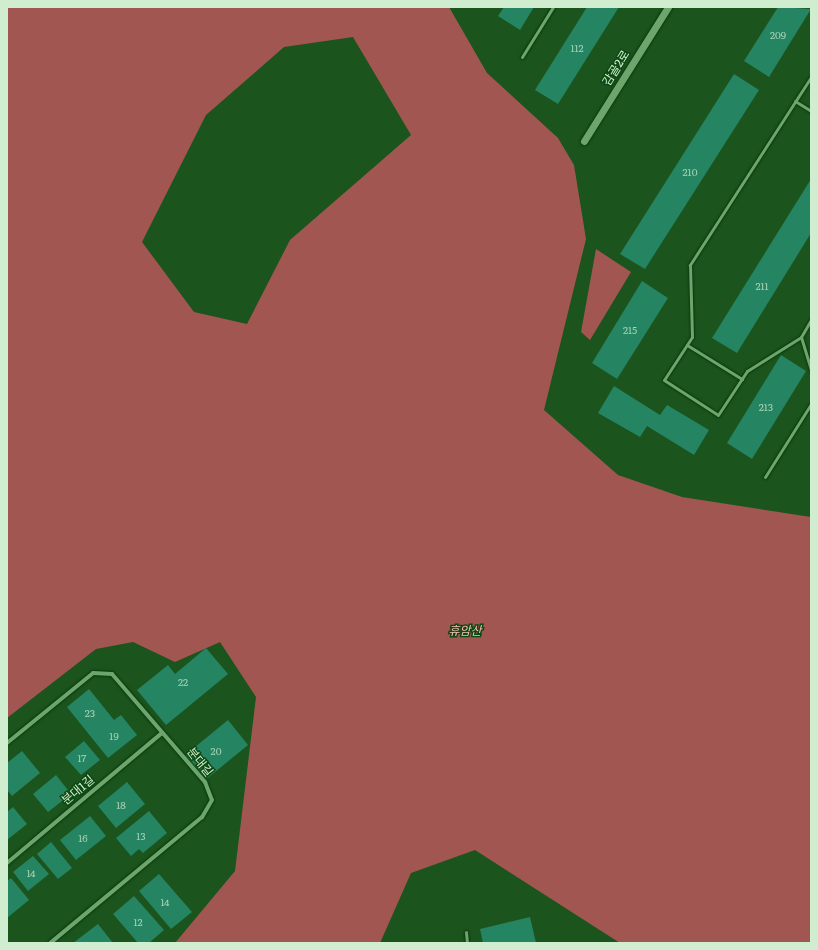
<!DOCTYPE html>
<html>
<head>
<meta charset="utf-8">
<style>
  body { margin:0 }
  #map { position:relative; width:818px; height:950px; overflow:hidden; background:#1b541d; font-family:Literata,"Noto Sans KR",serif }
  div>[style] { position:absolute }
  .green>* { inset:0; background:#a15652 }
  .building>* { inset:0; background:#258461 }
  .roads { filter:drop-shadow(0 0 1px #0a360d) drop-shadow(0 0 1px #0a360d) }
  .service>* { height:3px; margin:-1.5px; padding:0 1.5px; transform-origin:1.5px; border-radius:1.5px; background:#6da66c }
  .minor>* { height:4px; margin:-2px; padding:0 2px; transform-origin:2px; border-radius:2px; background:#6da66c }
  .tertiary>* { height:7px; margin:-3.5px; padding:0 3.5px; transform-origin:3.5px; border-radius:3.5px; background:#6da66c }
  span { translate:-50% -50%; white-space:nowrap; text-align:center; line-height:1.15; -webkit-text-stroke:3px #0d4912; paint-order:stroke }
  .number-label { font-size:10px; color:#a5d3b4 }
  .number-label span { -webkit-text-stroke-width:0 }
  .street-label { font-size:12px; color:#d0edcf }
  .park-label { font-size:12px; color:#f7c2bd; font-style:italic }
  .frame { position:absolute; inset:0; border:8px solid #d0edcf; pointer-events:none }
</style>
</head>
<body>
<div id="map">
  <div class="green">
    <div style="clip-path:polygon(evenodd,7px 7px,449px 7px,487px 73px,558px 138px,574px 165px,586px 239px,544px 410px,618px 475px,682px 497px,811px 517px,811px 943px,620px 943px,475px 850px,411px 873px,380px 943px,175px 943px,235px 871px,256px 697px,220px 642px,175px 662px,133px 642px,96px 649px,7px 718px,7px 7px,353px 37px,411px 135px,290px 240px,247px 324px,194px 312px,142px 242px,206px 115px,284px 47px,353px 37px)"></div>
    <div style="clip-path:polygon(596px 249px,631px 272px,590px 340px,581px 332px)"></div>
  </div>
  <div class="building">
    <div style="clip-path:polygon(504px 7px,534px 7px,520px 30px,498px 16px)"></div>
    <div style="clip-path:polygon(587px 7px,619px 7px,558px 104px,535px 90px)"></div>
    <div style="clip-path:polygon(778px 7px,811px 9px,769px 77px,744px 61px)"></div>
    <div style="clip-path:polygon(734px 74px,759px 90px,645px 269px,620px 254px)"></div>
    <div style="clip-path:polygon(811px 179px,811px 233px,737px 353px,712px 338px)"></div>
    <div style="clip-path:polygon(642px 281px,668px 298px,617px 379px,592px 363px)"></div>
    <div style="clip-path:polygon(781px 355px,806px 371px,752px 459px,727px 443px)"></div>
    <div style="clip-path:polygon(614px 386px,660px 415px,667px 405px,709px 430px,694px 455px,647px 426px,640px 437px,598px 413px)"></div>
    <div style="clip-path:polygon(206px 648px,228px 674px,166px 725px,137px 690px,168px 665px,175px 674px)"></div>
    <div style="clip-path:polygon(89px 689px,114px 720px,121px 715px,137px 735px,108px 758px,67px 707px)"></div>
    <div style="clip-path:polygon(228px 720px,248px 745px,204px 781px,184px 756px)"></div>
    <div style="clip-path:polygon(84px 741px,100px 760px,81px 775px,65px 757px)"></div>
    <div style="clip-path:polygon(22px 751px,40px 773px,12px 796px,7px 790px,7px 763px)"></div>
    <div style="clip-path:polygon(56px 775px,71px 794px,48px 812px,33px 794px)"></div>
    <div style="clip-path:polygon(127px 782px,145px 804px,116px 828px,98px 806px)"></div>
    <div style="clip-path:polygon(13px 807px,27px 824px,7px 840px,7px 812px)"></div>
    <div style="clip-path:polygon(149px 811px,167px 833px,143px 853px,139px 849px,131px 856px,116px 838px)"></div>
    <div style="clip-path:polygon(90px 816px,106px 836px,76px 860px,60px 840px)"></div>
    <div style="clip-path:polygon(51px 842px,72px 868px,58px 879px,37px 854px)"></div>
    <div style="clip-path:polygon(33px 856px,49px 874px,28px 891px,13px 872px)"></div>
    <div style="clip-path:polygon(159px 874px,192px 912px,171px 929px,139px 891px)"></div>
    <div style="clip-path:polygon(11px 878px,29px 900px,7px 918px,7px 881px)"></div>
    <div style="clip-path:polygon(134px 896px,164px 930px,149px 943px,138px 943px,113px 914px)"></div>
    <div style="clip-path:polygon(530px 917px,536px 943px,483px 943px,480px 929px)"></div>
    <div style="clip-path:polygon(98px 924px,113px 943px,73px 943px)"></div>
  </div>
  <div class="roads">
    <div class="service">
      <div style="left:522px;top:57px;width:59px;rotate:-58.2deg"></div>
      <div style="left:811px;top:77px;width:224px;rotate:122.8deg"></div>
      <div style="left:690px;top:265px;width:72px;rotate:88.4deg"></div>
      <div style="left:692px;top:337px;width:51px;rotate:123.1deg"></div>
      <div style="left:664px;top:380px;width:64px;rotate:32.9deg"></div>
      <div style="left:718px;top:415px;width:53px;rotate:-56.6deg"></div>
      <div style="left:747px;top:371px;width:64px;rotate:-32.2deg"></div>
      <div style="left:801px;top:337px;width:20px;rotate:-60deg"></div>
      <div style="left:795px;top:101px;width:19px;rotate:32deg"></div>
      <div style="left:801px;top:337px;width:34px;rotate:73deg"></div>
      <div style="left:687px;top:345px;width:65px;rotate:31.7deg"></div>
      <div style="left:765px;top:477px;width:86px;rotate:-57.8deg"></div>
      <div style="left:466px;top:932px;width:11px;rotate:85deg"></div>
    </div>
    <div class="minor">
      <div style="left:7px;top:743px;width:111px;rotate:-39.1deg"></div>
      <div style="left:93px;top:673px;width:19px;rotate:3deg"></div>
      <div style="left:112px;top:674px;width:143px;rotate:49.3deg"></div>
      <div style="left:205px;top:782px;width:19px;rotate:69deg"></div>
      <div style="left:212px;top:800px;width:20px;rotate:120deg"></div>
      <div style="left:202px;top:817px;width:197px;rotate:140.3deg"></div>
      <div style="left:7px;top:863px;width:202px;rotate:-40deg"></div>
    </div>
    <div class="tertiary">
      <div style="left:584px;top:141px;width:158px;rotate:-57.9deg"></div>
    </div>
  </div>
  <div class="number-label">
    <span style="left:778px;top:35px">209</span>
    <span style="left:577px;top:48px">112</span>
    <span style="left:690px;top:172px">210</span>
    <span style="left:762px;top:286px">211</span>
    <span style="left:630px;top:330px">215</span>
    <span style="left:766px;top:407px">213</span>
    <span style="left:183px;top:682px">22</span>
    <span style="left:90px;top:713px">23</span>
    <span style="left:114px;top:736px">19</span>
    <span style="left:216px;top:751px">20</span>
    <span style="left:82px;top:758px">17</span>
    <span style="left:121px;top:805px">18</span>
    <span style="left:141px;top:836px">13</span>
    <span style="left:83px;top:838px">16</span>
    <span style="left:31px;top:873px">14</span>
    <span style="left:165px;top:902px">14</span>
    <span style="left:138px;top:922px">12</span>
  </div>
  <div class="street-label">
    <span style="left:616px;top:68px;rotate:-58deg">감골2로</span>
    <span style="left:200px;top:762px;rotate:51deg">분대길</span>
    <span style="left:78px;top:790px;rotate:-40deg">분대1길</span>
  </div>
  <div class="park-label">
    <span style="left:465px;top:631px">휴암산</span>
  </div>
  <div class="frame"></div>
</div>
</body>
</html>
